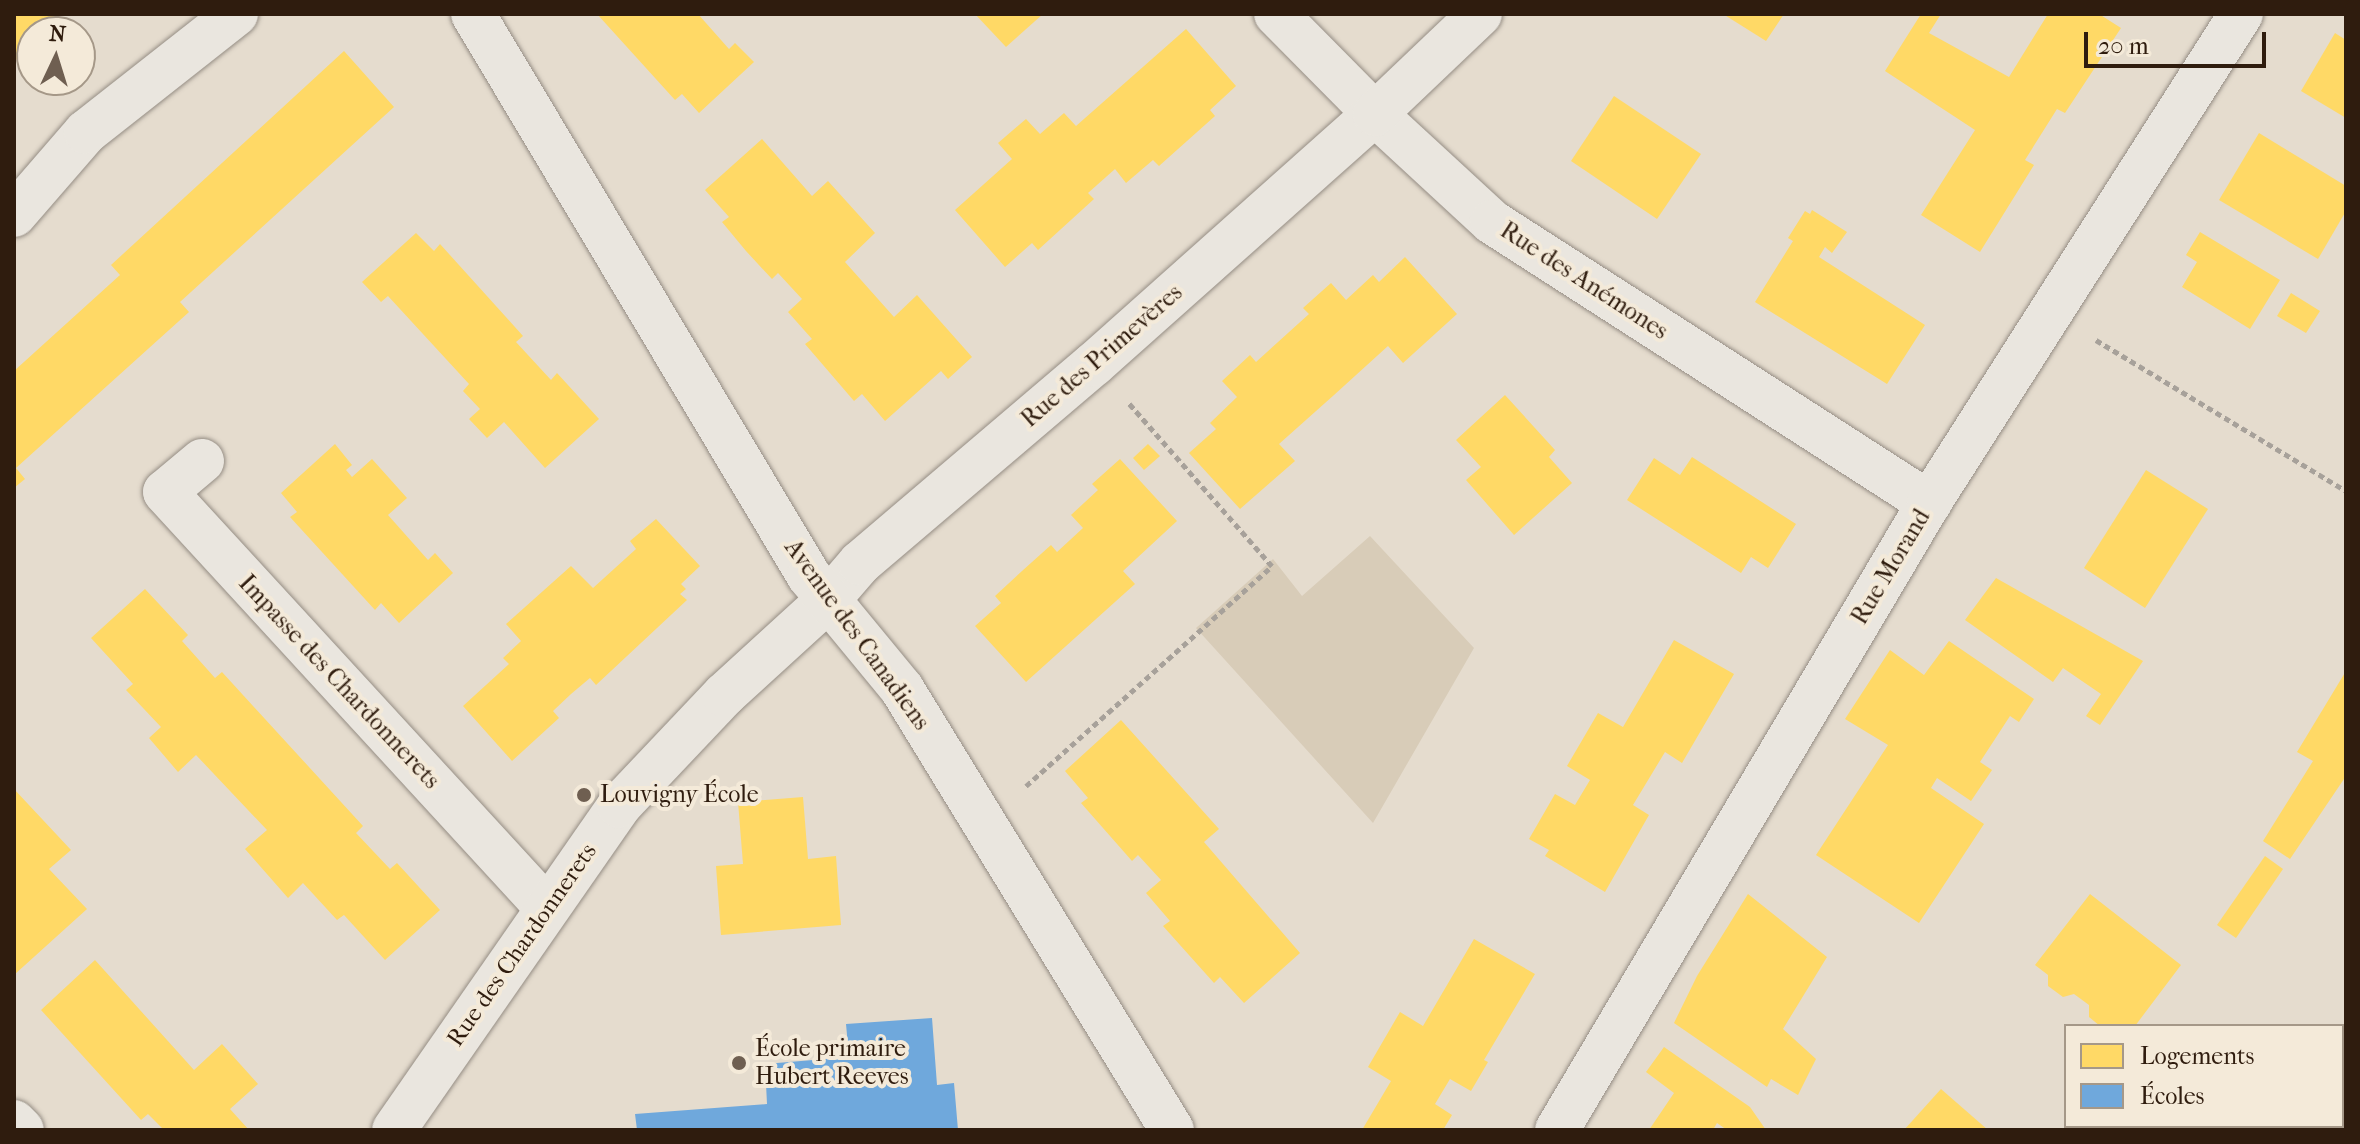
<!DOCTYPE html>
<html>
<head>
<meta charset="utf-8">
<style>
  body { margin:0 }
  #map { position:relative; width:2360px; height:1144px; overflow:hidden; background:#e5dcce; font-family:"IM FELL French Canon",serif }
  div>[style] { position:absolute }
  .green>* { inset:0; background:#d8ccb8 }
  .homes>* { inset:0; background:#ffd966 }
  .schools>* { inset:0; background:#6fa8dc }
  .path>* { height:5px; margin-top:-2.5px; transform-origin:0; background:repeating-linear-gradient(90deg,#a7a19a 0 6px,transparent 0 10px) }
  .roads { filter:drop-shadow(0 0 2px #958d84) drop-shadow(0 0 2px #958d84) }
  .minor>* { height:44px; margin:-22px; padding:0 22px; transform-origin:22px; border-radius:22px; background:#eae6df }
  .tertiary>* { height:44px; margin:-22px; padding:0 22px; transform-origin:22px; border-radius:22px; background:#eae6df }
  .dots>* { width:22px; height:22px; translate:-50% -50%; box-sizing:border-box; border:4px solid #f4ead9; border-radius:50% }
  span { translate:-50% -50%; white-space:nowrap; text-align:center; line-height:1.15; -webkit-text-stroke:8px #f4ead9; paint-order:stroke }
  .street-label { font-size:24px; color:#2f1c0e }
  .poi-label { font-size:24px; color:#2f1c0e }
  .left { translate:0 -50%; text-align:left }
  .frame { position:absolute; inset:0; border:16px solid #2f1c0e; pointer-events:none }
  .legend { position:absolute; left:2064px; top:1024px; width:280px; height:104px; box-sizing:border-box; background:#f4ead9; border:2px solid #a59888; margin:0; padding:10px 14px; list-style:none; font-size:24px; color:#2f1c0e }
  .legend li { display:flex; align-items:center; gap:16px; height:40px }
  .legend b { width:40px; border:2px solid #a59888 }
  .north { position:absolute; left:16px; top:16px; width:80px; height:80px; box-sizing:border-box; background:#f4ead9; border:2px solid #a59888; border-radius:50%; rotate:4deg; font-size:22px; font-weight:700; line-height:32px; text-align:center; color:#2f1c0e }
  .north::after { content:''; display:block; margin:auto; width:28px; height:36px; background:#6f5f51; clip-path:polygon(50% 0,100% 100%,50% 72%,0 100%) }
  .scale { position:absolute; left:2084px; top:32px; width:182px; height:36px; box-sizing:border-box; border:4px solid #2f1c0e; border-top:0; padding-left:10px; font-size:24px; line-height:28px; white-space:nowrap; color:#2f1c0e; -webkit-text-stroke:6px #f4ead9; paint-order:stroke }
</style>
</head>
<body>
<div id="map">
  <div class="green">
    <div style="clip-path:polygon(1370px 536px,1474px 648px,1373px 823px,1196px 628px,1273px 559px,1302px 596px)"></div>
  </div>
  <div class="homes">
    <div style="clip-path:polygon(14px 14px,59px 14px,42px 32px,32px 32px,32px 43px,14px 62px)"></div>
    <div style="clip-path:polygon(597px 14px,698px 14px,729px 49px,735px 43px,754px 62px,699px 113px,682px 94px,675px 100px)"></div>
    <div style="clip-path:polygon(975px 14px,1043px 14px,1006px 47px)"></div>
    <div style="clip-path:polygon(1723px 14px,1784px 14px,1766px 41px)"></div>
    <div style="clip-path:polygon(1921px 14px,1941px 14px,1929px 33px,2009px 77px,2048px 14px,2099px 14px,2121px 28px,2065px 113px,2057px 109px,2025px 160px,2034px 165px,1980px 252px,1921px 215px,1975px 130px,1885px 71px)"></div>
    <div style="clip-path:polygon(1186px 29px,1236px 86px,1210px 110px,1215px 116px,1159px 166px,1153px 160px,1126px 183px,1115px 169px,1088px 193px,1094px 199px,1038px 250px,1032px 243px,1005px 267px,955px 210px,1012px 159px,998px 143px,1026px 119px,1040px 134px,1064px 113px,1076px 126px)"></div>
    <div style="clip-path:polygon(2335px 33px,2346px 40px,2346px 118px,2301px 91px)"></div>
    <div style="clip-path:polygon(344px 51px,394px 107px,180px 302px,189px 312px,16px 468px,25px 479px,14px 488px,14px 371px,120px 275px,111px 265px)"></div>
    <div style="clip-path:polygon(1614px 96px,1701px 154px,1657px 219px,1571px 161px)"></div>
    <div style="clip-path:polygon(2259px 133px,2346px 186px,2346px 211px,2318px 259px,2219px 200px)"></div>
    <div style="clip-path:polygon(762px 139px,812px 196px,828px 181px,875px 233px,845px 262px,894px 317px,917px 295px,972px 357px,948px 379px,941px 371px,885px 421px,862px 394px,854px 401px,805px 344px,812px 339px,788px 312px,802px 299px,778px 273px,772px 279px,746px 251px,722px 222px,729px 217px,705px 190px)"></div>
    <div style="clip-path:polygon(1812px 210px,1847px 232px,1832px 253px,1825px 247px,1819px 257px,1925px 325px,1887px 384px,1755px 302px,1793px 241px,1788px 238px,1805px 211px,1810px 214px)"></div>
    <div style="clip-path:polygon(2200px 232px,2280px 280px,2250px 329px,2182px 287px,2197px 262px,2186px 255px)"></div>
    <div style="clip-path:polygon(416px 233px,434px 251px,440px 244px,523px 336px,516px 342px,551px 380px,557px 373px,599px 419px,545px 468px,504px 422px,487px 438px,469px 419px,480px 409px,463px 391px,469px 384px,388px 296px,381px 302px,362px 282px)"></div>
    <div style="clip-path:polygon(1405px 257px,1457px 314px,1403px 363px,1388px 346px,1334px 395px,1279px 444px,1295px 461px,1240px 509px,1189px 453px,1216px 429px,1210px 423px,1237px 397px,1222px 381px,1250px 355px,1256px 362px,1309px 314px,1303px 308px,1331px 283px,1346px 300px,1373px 275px,1379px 282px)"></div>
    <div style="clip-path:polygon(2291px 293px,2320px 311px,2306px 333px,2277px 316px)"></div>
    <div style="clip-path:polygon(1505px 395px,1555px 450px,1549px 457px,1572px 483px,1514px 535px,1466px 480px,1481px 467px,1456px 440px)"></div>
    <div style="clip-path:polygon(335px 444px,352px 465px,346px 470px,352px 477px,372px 459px,407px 498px,388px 515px,428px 560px,435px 553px,453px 573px,399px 623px,381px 603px,375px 610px,290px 517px,297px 512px,281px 493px)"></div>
    <div style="clip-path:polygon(1148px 444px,1160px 456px,1144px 470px,1133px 458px)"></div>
    <div style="clip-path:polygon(1692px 457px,1796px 524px,1768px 568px,1751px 557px,1741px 573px,1627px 500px,1654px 458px,1680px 475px)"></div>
    <div style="clip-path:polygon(1120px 459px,1177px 521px,1123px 571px,1135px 584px,1026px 682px,975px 626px,1001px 603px,995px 596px,1022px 571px,1051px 545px,1057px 552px,1083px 528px,1071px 515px,1098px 490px,1092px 484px)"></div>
    <div style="clip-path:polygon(2146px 470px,2208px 509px,2145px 608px,2084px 568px)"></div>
    <div style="clip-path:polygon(656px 519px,700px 566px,681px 584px,686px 589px,680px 594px,687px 600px,596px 685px,590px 678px,571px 694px,553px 711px,559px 718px,512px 761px,463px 706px,509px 664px,503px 658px,521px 641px,506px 624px,571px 566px,593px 588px,636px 549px,630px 541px)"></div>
    <div style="clip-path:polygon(1996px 578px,2143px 661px,2100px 725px,2086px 716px,2101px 694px,2063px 668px,2053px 682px,1965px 620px)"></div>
    <div style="clip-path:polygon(145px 589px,188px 635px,182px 641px,215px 678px,222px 672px,363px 826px,356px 833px,390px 869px,397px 863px,440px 910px,385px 960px,344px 915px,337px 920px,303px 883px,288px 898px,245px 849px,267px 830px,196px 755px,178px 772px,149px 738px,161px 727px,126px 690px,133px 684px,91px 638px)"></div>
    <div style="clip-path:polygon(1674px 640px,1734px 674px,1682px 763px,1665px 752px,1633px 805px,1649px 815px,1605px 892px,1545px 856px,1549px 850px,1529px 839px,1555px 794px,1575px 805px,1590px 780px,1567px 766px,1598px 713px,1623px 727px)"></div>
    <div style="clip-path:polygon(1949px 641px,2034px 699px,2019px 722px,2010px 716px,1980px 762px,1992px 770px,1971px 801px,1937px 778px,1931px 788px,1984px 824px,1919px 923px,1816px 855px,1888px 745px,1845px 719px,1890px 650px,1924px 675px)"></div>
    <div style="clip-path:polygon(2346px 671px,2346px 776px,2290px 859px,2263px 841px,2313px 761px,2297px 752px)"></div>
    <div style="clip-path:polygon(1121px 720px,1219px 829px,1204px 842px,1300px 953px,1244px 1003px,1220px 977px,1214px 983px,1163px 926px,1170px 921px,1146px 893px,1161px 880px,1138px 855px,1132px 861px,1081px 803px,1088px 798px,1065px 771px)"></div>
    <div style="clip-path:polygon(14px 789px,71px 850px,49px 869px,87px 909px,14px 975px)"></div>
    <div style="clip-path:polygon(803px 797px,808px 859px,836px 856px,841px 925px,721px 935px,716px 866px,743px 864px,738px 802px)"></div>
    <div style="clip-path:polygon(2265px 856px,2283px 869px,2236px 938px,2217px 925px)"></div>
    <div style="clip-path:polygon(1748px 894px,1827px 957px,1783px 1029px,1816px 1059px,1798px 1095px,1771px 1079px,1767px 1087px,1674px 1023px,1697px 976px)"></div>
    <div style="clip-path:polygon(2090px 894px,2181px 965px,2135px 1026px,2100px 1026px,2089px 1017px,2089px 1005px,2074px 994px,2063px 997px,2048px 986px,2048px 975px,2035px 965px)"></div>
    <div style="clip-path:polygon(1474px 939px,1535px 974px,1484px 1060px,1488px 1062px,1471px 1091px,1450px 1079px,1435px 1104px,1452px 1115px,1443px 1130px,1362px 1130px,1391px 1081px,1368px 1067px,1400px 1012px,1423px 1026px)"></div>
    <div style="clip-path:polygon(95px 960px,194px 1070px,222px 1044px,258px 1084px,230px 1109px,249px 1130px,164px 1130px,148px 1114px,141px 1120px,41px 1010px)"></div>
    <div style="clip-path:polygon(1664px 1047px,1750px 1107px,1766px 1130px,1727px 1130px,1717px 1123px,1713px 1130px,1649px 1130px,1674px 1093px,1646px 1072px)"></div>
    <div style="clip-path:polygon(1941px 1089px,1988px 1130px,1904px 1130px)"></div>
    <div style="clip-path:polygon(2081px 1126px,2131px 1126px,2136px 1130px,2077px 1130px)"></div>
  </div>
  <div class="schools">
    <div style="clip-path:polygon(932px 1018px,937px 1085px,954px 1083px,958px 1130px,637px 1130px,635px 1114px,767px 1104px,765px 1064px,849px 1057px,846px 1024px)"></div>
  </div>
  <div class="path">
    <div style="left:2096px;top:340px;width:292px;rotate:31.1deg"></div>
    <div style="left:1026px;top:786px;width:330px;rotate:-41.8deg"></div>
    <div style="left:1272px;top:566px;width:217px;rotate:-131.3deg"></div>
  </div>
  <div class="roads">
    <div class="minor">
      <div style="left:1276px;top:14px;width:141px;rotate:45.3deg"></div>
      <div style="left:1375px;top:114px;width:159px;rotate:42.7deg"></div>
      <div style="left:1492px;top:222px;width:520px;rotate:32.74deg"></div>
      <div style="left:14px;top:215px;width:110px;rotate:-49.1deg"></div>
      <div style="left:86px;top:132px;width:191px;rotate:-38.2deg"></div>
      <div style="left:202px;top:461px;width:48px;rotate:140deg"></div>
      <div style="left:165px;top:492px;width:565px;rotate:47.44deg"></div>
      <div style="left:14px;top:1122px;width:11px;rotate:45deg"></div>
      <div style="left:394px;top:1130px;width:394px;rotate:-55.2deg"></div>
      <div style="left:619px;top:806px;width:153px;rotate:-46.6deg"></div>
      <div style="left:724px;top:695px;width:142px;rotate:-42.4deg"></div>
      <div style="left:829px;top:599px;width:48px;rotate:-49.3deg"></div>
      <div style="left:860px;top:563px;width:307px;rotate:-40.4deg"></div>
      <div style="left:1094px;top:364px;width:376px;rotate:-41.7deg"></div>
      <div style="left:1375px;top:114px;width:145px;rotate:-43.6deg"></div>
      <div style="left:1557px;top:1130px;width:729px;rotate:-59.32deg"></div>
      <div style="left:1929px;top:503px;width:580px;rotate:-57.46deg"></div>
    </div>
    <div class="tertiary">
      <div style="left:473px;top:14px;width:655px;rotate:59.13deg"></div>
      <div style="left:809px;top:576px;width:146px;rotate:50.5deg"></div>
      <div style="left:902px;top:689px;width:517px;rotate:58.52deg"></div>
    </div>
  </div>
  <div class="dots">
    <div style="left:584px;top:795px;background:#6f5f51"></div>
    <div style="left:739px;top:1063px;background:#6f5f51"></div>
  </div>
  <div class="street-label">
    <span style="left:1584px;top:281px;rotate:33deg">Rue des Anémones</span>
    <span style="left:1102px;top:356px;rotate:-41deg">Rue des Primevères</span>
    <span style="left:1891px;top:567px;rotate:-59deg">Rue Morand</span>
    <span style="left:857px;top:635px;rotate:54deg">Avenue des Canadiens</span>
    <span style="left:339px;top:682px;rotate:47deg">Impasse des Chardonnerets</span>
    <span style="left:522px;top:945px;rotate:-55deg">Rue des Chardonnerets</span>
  </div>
  <div class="poi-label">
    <span class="left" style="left:600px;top:795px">Louvigny École</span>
    <span class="left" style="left:755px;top:1063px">École primaire<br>Hubert Reeves</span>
  </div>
  <div class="frame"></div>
  <ul class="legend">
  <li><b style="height:22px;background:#ffd966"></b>Logements</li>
  <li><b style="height:22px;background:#6fa8dc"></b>Écoles</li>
  </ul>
  <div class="north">N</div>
  <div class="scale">20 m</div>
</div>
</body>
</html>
